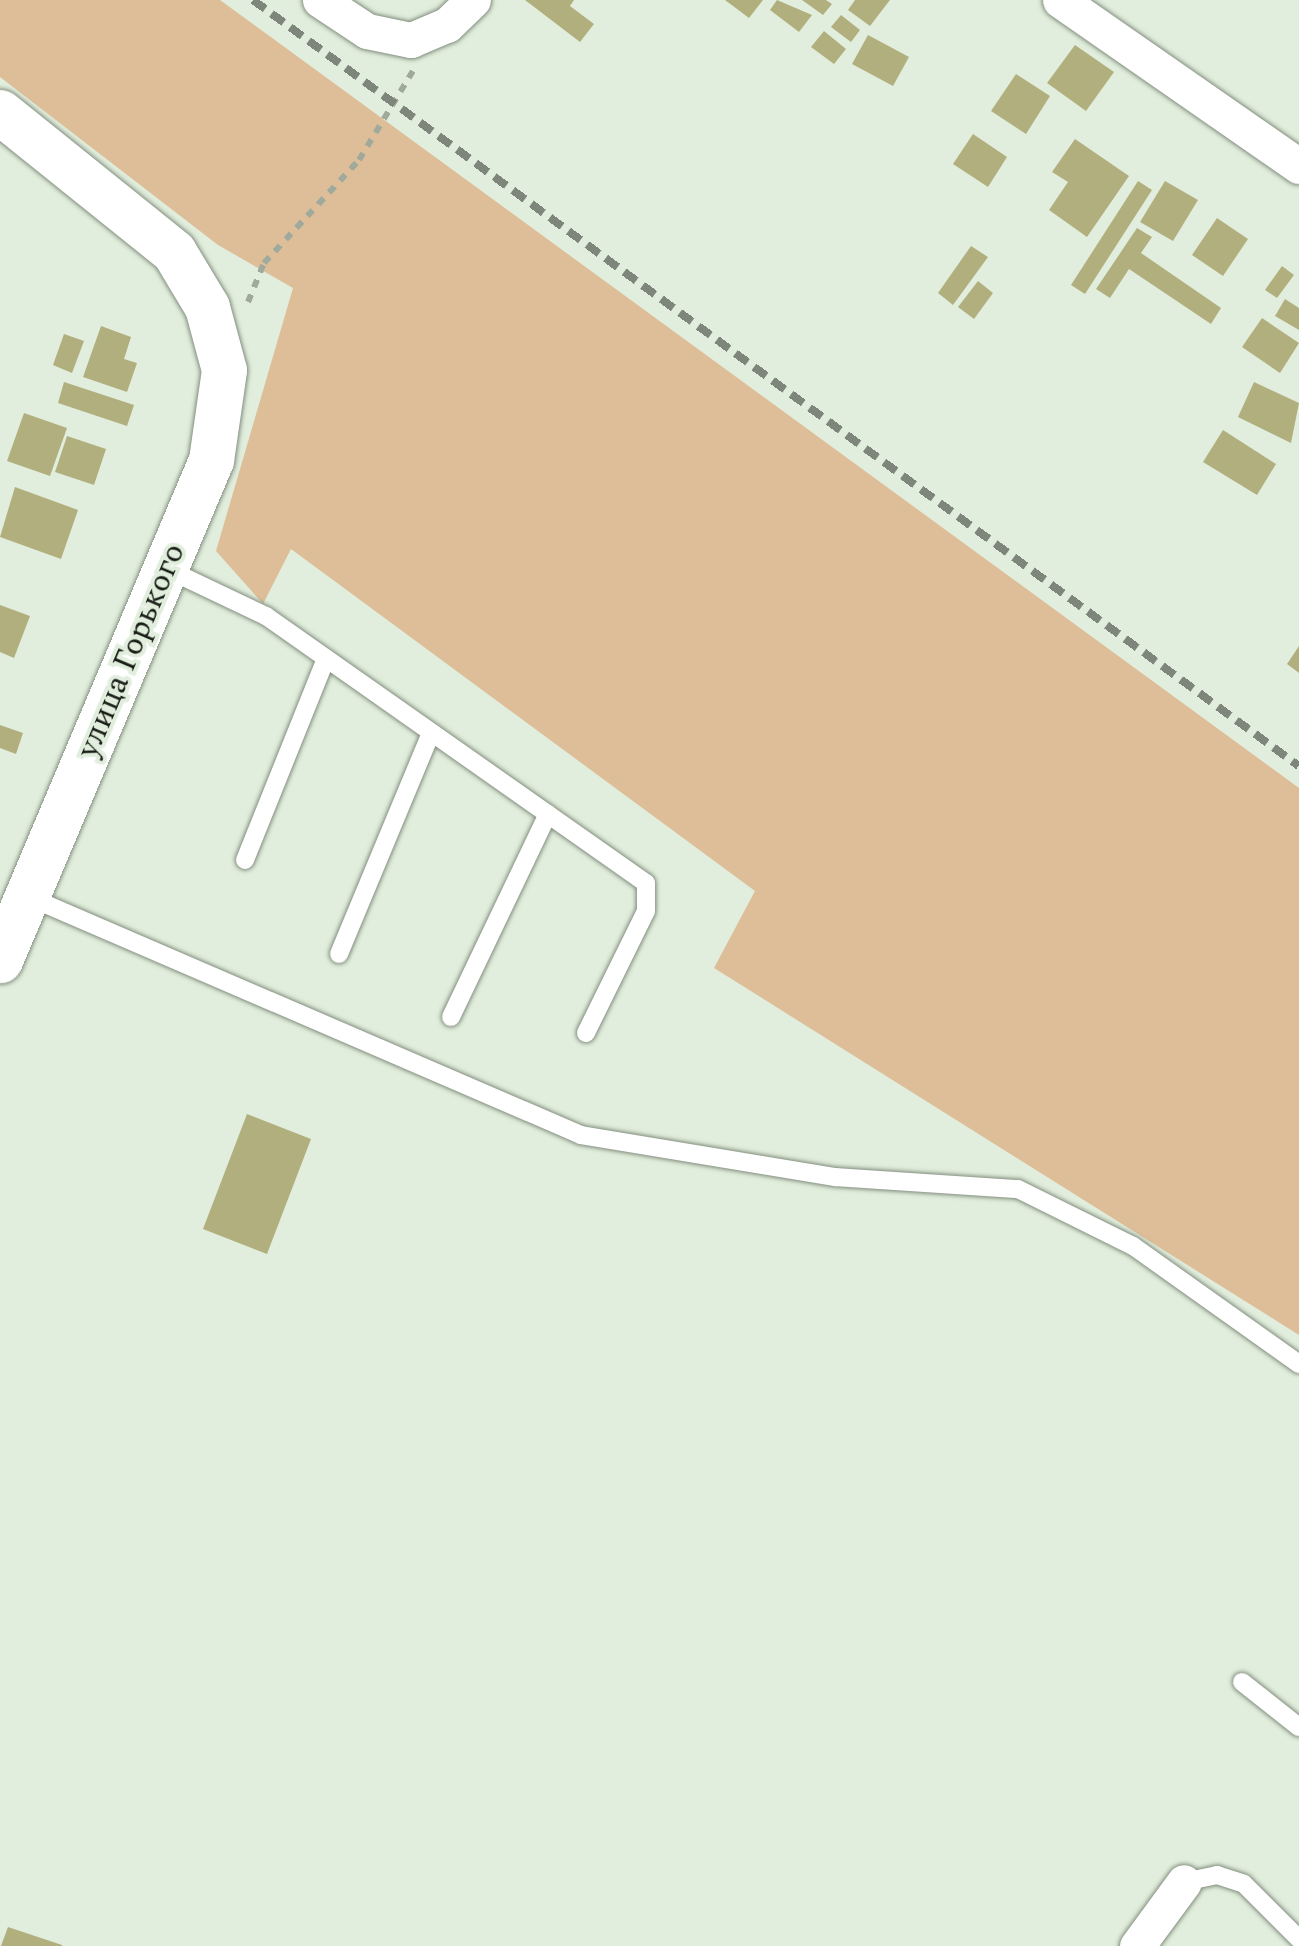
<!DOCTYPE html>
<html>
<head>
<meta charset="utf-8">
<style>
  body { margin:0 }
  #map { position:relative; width:1299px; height:1946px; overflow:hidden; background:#e1eedd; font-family:Spectral,serif }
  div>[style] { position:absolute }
  .green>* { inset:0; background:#ddbe98 }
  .building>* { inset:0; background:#b2af7e }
  .path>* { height:6px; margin-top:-3px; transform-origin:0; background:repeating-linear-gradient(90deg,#a0aa9c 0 8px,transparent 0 16px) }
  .roads { filter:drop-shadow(0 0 2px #838e7f) drop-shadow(0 0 2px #838e7f) }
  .service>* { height:18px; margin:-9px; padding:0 9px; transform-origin:9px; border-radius:9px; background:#fff }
  .minor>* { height:35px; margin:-17.5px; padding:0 17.5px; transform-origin:17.5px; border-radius:17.5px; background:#fff }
  .tertiary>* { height:45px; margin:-22.5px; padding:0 22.5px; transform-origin:22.5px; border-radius:22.5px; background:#fff }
  .rail>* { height:8px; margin-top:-4px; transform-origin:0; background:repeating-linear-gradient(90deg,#7e867b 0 15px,transparent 0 23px) }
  span { translate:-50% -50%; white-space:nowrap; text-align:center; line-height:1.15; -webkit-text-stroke:8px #e1eedd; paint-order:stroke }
  .street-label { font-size:32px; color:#161a14 }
</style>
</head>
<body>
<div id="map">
  <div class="green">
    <div style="clip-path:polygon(0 0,220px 0,1299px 788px,1299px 1335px,714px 968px,755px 891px,291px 549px,263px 604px,216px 551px,293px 288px,218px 245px,0 77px)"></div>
  </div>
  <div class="building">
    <div style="clip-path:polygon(525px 0,574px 0,570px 6px,594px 24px,580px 42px)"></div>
    <div style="clip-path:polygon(725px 0,763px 0,749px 18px)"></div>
    <div style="clip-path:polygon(777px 0,812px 15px,799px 32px,770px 10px)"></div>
    <div style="clip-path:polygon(802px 0,826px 0,832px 4px,823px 15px)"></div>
    <div style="clip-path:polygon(855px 0,890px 0,870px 26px,848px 10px)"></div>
    <div style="clip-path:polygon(841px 15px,860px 30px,851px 42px,831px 27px)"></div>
    <div style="clip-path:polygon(824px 31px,846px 49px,834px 64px,811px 47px)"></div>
    <div style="clip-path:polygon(868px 35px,909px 57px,893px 86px,852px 64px)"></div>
    <div style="clip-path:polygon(1075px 45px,1114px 72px,1086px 111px,1047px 83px)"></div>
    <div style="clip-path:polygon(1016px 74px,1050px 96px,1026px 134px,991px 111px)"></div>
    <div style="clip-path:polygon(973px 134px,1007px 157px,988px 187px,953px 164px)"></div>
    <div style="clip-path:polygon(1075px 139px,1129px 176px,1087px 237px,1049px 210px,1068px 182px,1052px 172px)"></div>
    <div style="clip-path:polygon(1138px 181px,1152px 190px,1085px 294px,1071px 285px)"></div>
    <div style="clip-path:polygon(1165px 181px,1198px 200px,1173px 241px,1140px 222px)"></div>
    <div style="clip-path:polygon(1217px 218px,1248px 239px,1223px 276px,1192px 255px)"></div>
    <div style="clip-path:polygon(1137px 228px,1152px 237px,1141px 253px,1221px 308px,1211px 324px,1129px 269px,1110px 298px,1096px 289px)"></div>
    <div style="clip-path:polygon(971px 246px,988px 257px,953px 305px,938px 293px)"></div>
    <div style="clip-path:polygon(1282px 266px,1294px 275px,1277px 298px,1265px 290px)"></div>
    <div style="clip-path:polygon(978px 281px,993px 293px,974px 319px,958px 307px)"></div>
    <div style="clip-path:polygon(1285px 299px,1299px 308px,1299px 330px,1275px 316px)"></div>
    <div style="clip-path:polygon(1262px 318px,1299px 343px,1280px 373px,1242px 347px)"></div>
    <div style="clip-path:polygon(101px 326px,131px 337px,124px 359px,137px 363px,127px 392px,83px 377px)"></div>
    <div style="clip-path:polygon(64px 334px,84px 341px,72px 373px,53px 365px)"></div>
    <div style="clip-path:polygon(64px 382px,134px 405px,127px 426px,58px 403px)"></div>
    <div style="clip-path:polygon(1254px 382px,1299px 403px,1291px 443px,1238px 417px)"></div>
    <div style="clip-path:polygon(24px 413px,67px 428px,50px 476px,7px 461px)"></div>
    <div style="clip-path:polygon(1223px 430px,1276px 464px,1257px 495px,1203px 462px)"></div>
    <div style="clip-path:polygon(67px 436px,106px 449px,94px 485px,55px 472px)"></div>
    <div style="clip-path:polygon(15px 487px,78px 510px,61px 559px,0 537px)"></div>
    <div style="clip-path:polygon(0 605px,30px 616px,14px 658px,0 652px)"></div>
    <div style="clip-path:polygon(1299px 646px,1299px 673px,1287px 664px)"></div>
    <div style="clip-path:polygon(0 725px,23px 733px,16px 754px,0 748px)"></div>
    <div style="clip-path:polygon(247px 1114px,311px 1139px,267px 1254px,203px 1229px)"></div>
    <div style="clip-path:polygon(8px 1927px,62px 1945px,62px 1946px,1px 1946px)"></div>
  </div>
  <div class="path">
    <div style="left:248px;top:302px;width:42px;rotate:-67.7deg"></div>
    <div style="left:264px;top:263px;width:140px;rotate:-47.3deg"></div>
    <div style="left:359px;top:160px;width:104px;rotate:-58.8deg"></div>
  </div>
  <div class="roads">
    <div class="service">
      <div style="left:167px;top:569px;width:110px;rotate:25.4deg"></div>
      <div style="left:266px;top:616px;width:464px;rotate:35.1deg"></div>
      <div style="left:646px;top:883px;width:28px;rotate:90deg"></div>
      <div style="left:646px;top:911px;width:136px;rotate:116.2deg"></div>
      <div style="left:245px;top:860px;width:217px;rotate:-68.1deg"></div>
      <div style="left:29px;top:897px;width:601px;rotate:23.32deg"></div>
      <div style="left:581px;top:1135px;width:258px;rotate:9.4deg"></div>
      <div style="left:836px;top:1177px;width:182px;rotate:3.8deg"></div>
      <div style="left:1018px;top:1189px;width:128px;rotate:26.4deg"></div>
      <div style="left:1133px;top:1246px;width:204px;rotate:35.4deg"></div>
      <div style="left:339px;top:954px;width:239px;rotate:-67.4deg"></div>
      <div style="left:451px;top:1017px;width:225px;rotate:-64.5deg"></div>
      <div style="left:1242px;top:1682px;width:73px;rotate:38.3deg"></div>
      <div style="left:1184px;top:1882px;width:34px;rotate:-12deg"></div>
      <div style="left:1217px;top:1875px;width:28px;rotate:18deg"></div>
      <div style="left:1244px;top:1884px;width:78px;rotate:45deg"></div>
    </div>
    <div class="minor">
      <div style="left:320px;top:0;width:56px;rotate:33.4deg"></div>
      <div style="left:367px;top:31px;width:45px;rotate:11.6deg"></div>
      <div style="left:411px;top:40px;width:39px;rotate:-23deg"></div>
      <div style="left:447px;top:25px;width:36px;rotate:-44deg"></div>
      <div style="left:1060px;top:0;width:291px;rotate:34.8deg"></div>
      <div style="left:1137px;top:1946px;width:79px;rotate:-53.7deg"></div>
    </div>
    <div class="tertiary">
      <div style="left:0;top:112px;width:223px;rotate:38.8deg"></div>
      <div style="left:174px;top:252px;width:64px;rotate:59deg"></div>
      <div style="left:207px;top:307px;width:65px;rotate:74.9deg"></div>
      <div style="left:224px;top:370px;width:91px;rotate:98.2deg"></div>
      <div style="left:211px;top:460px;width:543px;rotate:112.88deg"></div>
    </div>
  </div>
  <div class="rail">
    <div style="left:253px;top:0;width:1296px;rotate:36.22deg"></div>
  </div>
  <div class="street-label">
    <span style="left:132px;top:651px;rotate:-67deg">улица Горького</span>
  </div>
</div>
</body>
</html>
